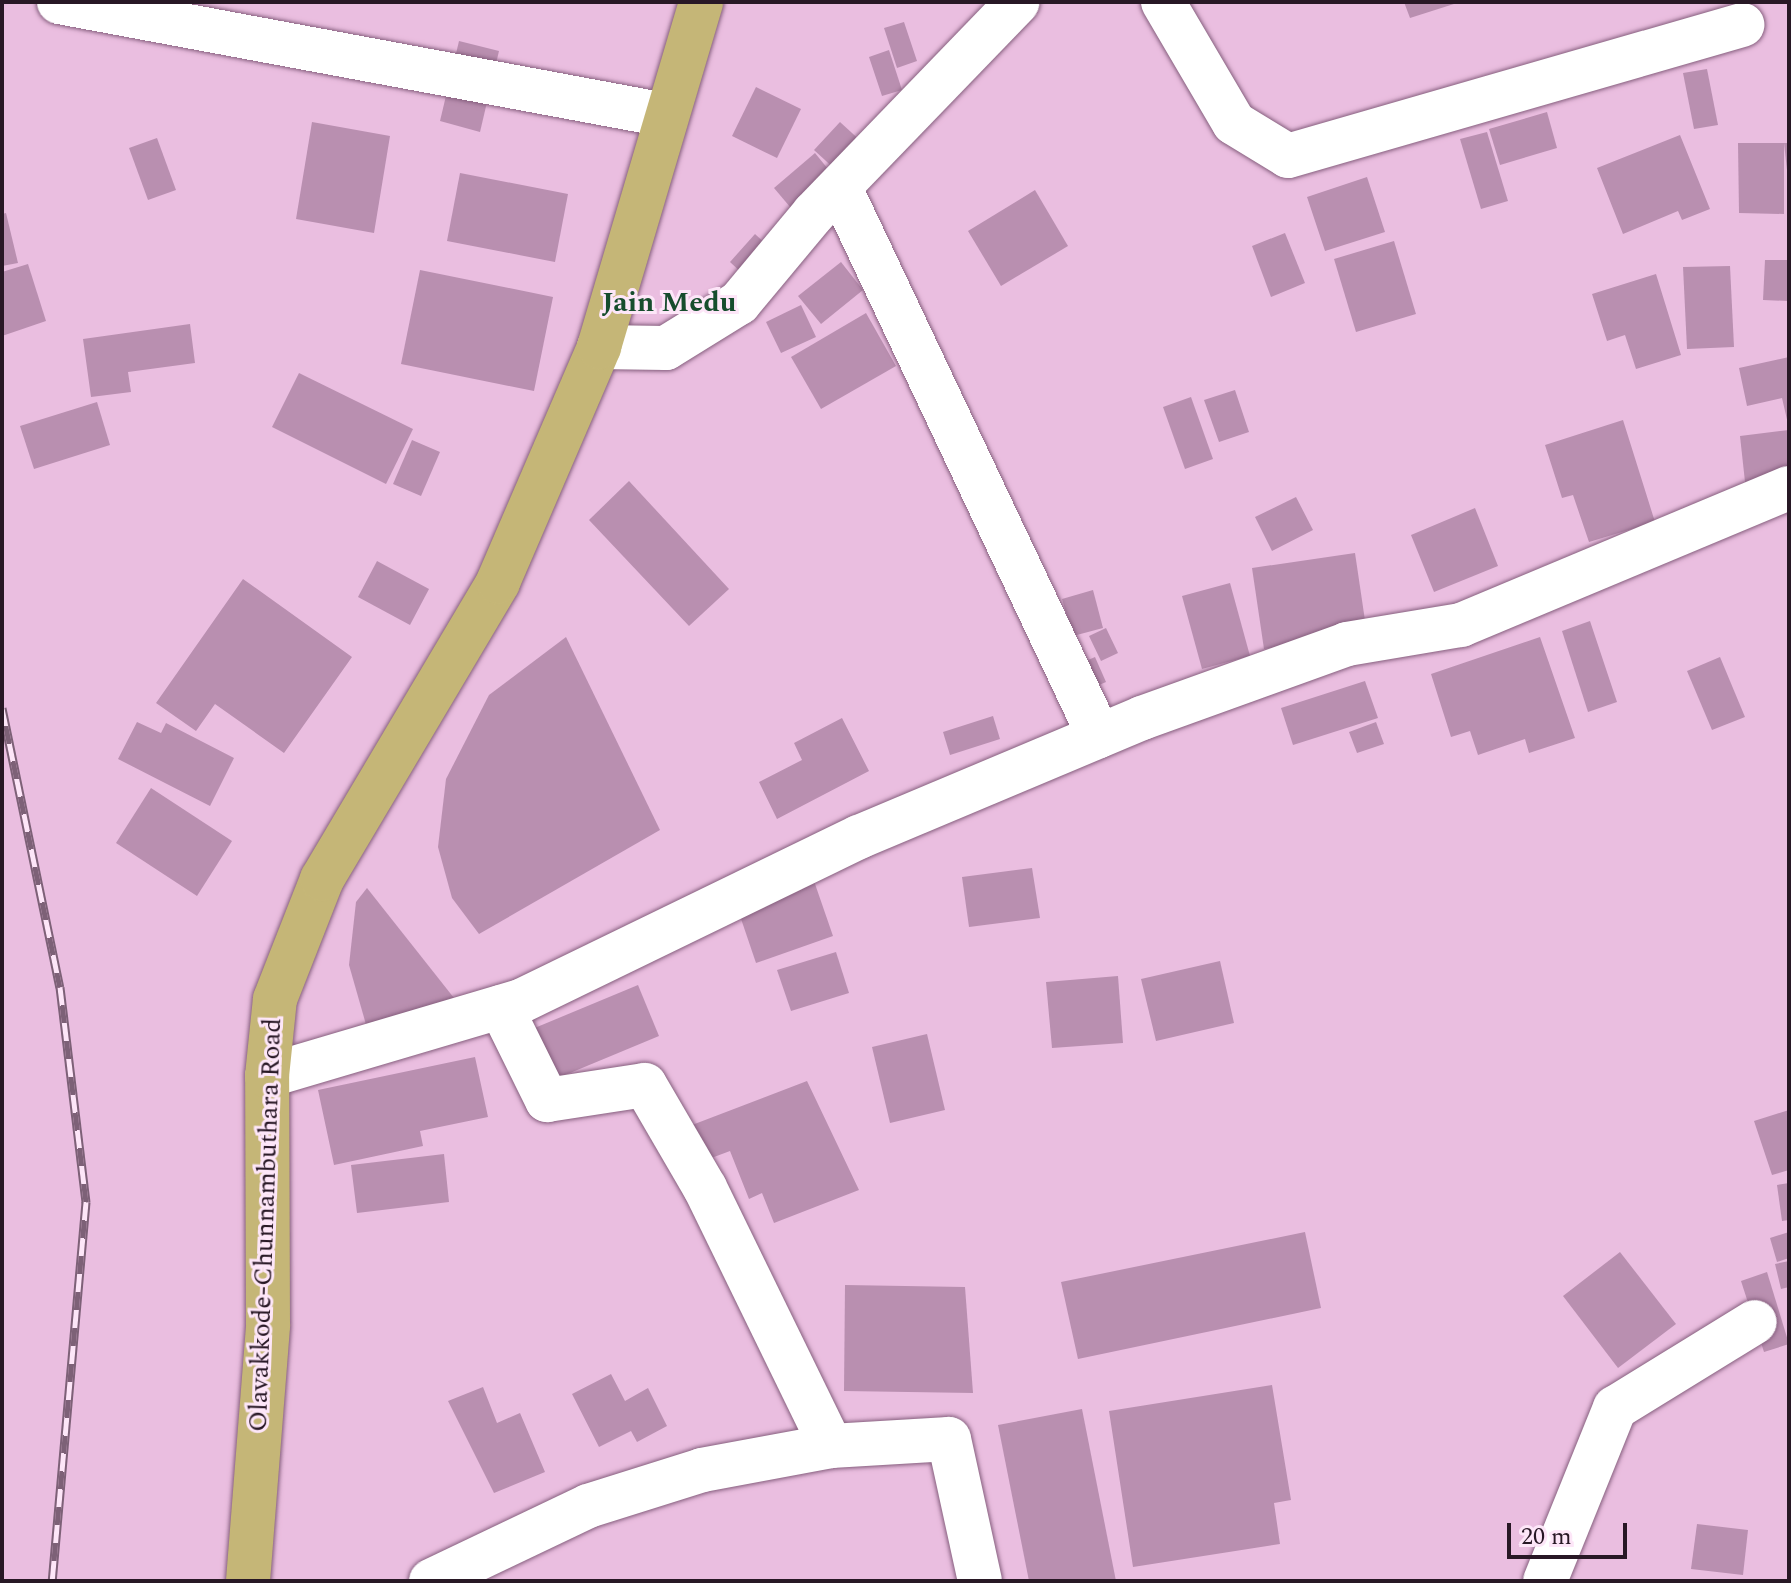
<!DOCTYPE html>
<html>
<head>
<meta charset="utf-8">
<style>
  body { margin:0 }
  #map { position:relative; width:1791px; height:1583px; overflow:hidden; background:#eabee0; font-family:Spectral,serif }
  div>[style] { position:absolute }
  .building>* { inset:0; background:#b98fb0 }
  .roads { filter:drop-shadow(0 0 2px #865f7e) drop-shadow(0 0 2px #865f7e) }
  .minor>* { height:44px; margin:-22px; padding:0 22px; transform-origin:22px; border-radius:22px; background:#fff }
  .primary>* { height:44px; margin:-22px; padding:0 22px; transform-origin:22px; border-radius:22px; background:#c5b677 }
  .rail>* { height:9px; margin-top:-4.5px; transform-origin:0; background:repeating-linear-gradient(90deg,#fde6f8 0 18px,#7d6177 0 36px); box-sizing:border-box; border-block:2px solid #7d6177 }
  span { translate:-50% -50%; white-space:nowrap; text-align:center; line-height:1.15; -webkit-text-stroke:6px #fde6f8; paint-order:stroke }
  .street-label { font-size:26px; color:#281825 }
  .neighbourhood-label { font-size:28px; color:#164d2d; font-weight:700 }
  .frame { position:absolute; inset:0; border:4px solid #281825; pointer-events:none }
  .scale { position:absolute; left:1507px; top:1523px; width:120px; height:36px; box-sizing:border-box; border:4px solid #281825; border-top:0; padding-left:10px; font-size:24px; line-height:28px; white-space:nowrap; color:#281825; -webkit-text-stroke:6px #fde6f8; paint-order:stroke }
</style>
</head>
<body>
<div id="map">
  <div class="building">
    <div style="clip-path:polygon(1404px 2px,1456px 2px,1457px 3px,1410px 18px)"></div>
    <div style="clip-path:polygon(904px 22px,917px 61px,897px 68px,884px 28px)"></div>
    <div style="clip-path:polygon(459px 41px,499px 51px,480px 132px,440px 121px)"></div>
    <div style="clip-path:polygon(889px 50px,902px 90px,882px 96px,869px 57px)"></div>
    <div style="clip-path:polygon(1707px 69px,1718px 125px,1694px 129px,1683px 73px)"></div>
    <div style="clip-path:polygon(756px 87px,801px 109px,777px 158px,732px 136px)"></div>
    <div style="clip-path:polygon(1547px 112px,1557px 148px,1500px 165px,1489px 129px)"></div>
    <div style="clip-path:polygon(312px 122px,390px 136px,374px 233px,296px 219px)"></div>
    <div style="clip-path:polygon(840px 122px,864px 144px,838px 172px,814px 150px)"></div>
    <div style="clip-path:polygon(1487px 132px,1508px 201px,1481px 209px,1460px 139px)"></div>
    <div style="clip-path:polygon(1680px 135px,1710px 209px,1682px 220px,1678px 211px,1623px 234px,1597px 168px)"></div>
    <div style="clip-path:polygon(157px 138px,176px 190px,148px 200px,129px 148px)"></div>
    <div style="clip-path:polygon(1738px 143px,1784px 143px,1784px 214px,1739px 213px)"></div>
    <div style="clip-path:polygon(1784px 143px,1789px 143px,1789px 170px,1787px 170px)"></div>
    <div style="clip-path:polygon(815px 153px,837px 180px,796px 214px,774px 188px)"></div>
    <div style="clip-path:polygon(460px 173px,568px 194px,555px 262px,447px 241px)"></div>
    <div style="clip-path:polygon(1367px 177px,1385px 232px,1325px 251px,1307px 197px)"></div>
    <div style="clip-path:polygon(1035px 190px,1068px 246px,1001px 286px,968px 231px)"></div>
    <div style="clip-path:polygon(6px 213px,18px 263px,2px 266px,2px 214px)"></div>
    <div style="clip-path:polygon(1285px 233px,1305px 283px,1271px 297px,1252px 246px)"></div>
    <div style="clip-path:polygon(755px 234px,769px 247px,744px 275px,730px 262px)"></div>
    <div style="clip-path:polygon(1394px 241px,1416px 314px,1356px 332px,1334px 259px)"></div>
    <div style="clip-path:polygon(1765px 260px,1789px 260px,1789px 301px,1763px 300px)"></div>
    <div style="clip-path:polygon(841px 262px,863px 290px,821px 324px,798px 296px)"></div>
    <div style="clip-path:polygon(28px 264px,46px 321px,2px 336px,2px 272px)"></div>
    <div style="clip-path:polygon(1730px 266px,1734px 347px,1687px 349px,1683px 267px)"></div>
    <div style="clip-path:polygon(420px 270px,553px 297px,534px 391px,401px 364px)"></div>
    <div style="clip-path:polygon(1656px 274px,1681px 355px,1636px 369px,1625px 335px,1607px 341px,1592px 294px)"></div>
    <div style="clip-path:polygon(801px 305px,816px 337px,781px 353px,766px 322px)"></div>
    <div style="clip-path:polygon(866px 313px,896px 366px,821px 409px,791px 357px)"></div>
    <div style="clip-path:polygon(190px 324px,195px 363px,128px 372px,131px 392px,91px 397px,83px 339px)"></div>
    <div style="clip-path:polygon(1789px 357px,1789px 423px,1788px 424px,1782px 398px,1747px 406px,1739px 368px)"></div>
    <div style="clip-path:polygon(299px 373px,413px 429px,386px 484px,272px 427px)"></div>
    <div style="clip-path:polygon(1235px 390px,1249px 432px,1219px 442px,1204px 400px)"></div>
    <div style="clip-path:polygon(1191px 397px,1213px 459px,1185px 469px,1163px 407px)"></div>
    <div style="clip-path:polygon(97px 402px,110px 445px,34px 469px,20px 426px)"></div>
    <div style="clip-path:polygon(1623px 420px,1655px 522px,1589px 542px,1573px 495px,1562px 498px,1545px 445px)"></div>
    <div style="clip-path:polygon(1789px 430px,1789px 486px,1746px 491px,1740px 436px)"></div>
    <div style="clip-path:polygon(412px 440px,440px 452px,421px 496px,393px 484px)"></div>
    <div style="clip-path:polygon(629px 481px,729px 589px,689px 626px,589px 520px)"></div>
    <div style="clip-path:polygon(1296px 497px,1313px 530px,1272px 551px,1255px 517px)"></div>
    <div style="clip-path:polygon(1475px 508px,1498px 566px,1434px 592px,1411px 535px)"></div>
    <div style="clip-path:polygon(1355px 553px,1367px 634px,1264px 649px,1252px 568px)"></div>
    <div style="clip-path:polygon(377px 561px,429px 589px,410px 625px,358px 597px)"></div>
    <div style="clip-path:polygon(243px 579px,352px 657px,284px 753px,215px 704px,196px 731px,156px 703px)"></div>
    <div style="clip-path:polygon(1230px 583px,1250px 656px,1202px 669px,1182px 596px)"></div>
    <div style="clip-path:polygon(1093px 590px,1103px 628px,1073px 636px,1062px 599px)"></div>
    <div style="clip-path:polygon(1590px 621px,1617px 702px,1588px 712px,1562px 631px)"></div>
    <div style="clip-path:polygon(1106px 628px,1118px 653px,1101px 661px,1089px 636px)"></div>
    <div style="clip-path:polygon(566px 637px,660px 830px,479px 934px,452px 898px,438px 847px,446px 779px,489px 695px)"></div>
    <div style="clip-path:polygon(1540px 637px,1575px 738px,1529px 753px,1525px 739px,1478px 755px,1470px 731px,1451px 737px,1431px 674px)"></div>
    <div style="clip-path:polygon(1095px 657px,1106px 682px,1081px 693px,1070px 668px)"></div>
    <div style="clip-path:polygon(1720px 657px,1745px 717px,1712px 730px,1687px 671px)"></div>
    <div style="clip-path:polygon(1365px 681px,1378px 718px,1293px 745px,1281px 708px)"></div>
    <div style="clip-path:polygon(993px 716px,1000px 739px,950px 755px,943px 732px)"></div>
    <div style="clip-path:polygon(842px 718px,869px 771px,777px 819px,759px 782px,802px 760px,794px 743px)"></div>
    <div style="clip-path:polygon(137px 722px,161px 733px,166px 723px,234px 758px,210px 806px,118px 759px)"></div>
    <div style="clip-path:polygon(1376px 722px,1384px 744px,1357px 753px,1349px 732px)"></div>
    <div style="clip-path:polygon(151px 788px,232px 841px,197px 896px,116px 843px)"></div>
    <div style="clip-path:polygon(1032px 868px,1040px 918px,969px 927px,962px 877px)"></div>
    <div style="clip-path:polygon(814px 881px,833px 936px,756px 963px,737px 907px)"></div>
    <div style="clip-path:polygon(367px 888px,454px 998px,367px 1028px,349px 965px,356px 902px)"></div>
    <div style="clip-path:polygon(836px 952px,849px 993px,791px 1011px,777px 970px)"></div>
    <div style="clip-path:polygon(1220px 961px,1234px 1023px,1156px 1041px,1141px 979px)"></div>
    <div style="clip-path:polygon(1118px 976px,1123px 1043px,1052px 1048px,1046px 982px)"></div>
    <div style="clip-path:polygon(638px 985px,659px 1036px,546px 1083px,525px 1032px)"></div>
    <div style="clip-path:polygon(927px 1034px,945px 1110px,890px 1123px,872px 1047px)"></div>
    <div style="clip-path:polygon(475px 1057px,488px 1117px,420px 1131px,423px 1146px,334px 1165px,318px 1090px)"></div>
    <div style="clip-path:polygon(807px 1081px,859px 1190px,774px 1223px,762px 1193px,749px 1199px,730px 1151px,706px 1160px,692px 1125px)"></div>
    <div style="clip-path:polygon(1789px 1110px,1789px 1170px,1772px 1175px,1754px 1121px)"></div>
    <div style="clip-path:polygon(444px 1154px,449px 1202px,357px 1213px,351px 1165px)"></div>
    <div style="clip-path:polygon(1789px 1183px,1789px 1220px,1782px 1221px,1777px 1185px)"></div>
    <div style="clip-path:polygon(1305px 1232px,1321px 1308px,1078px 1359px,1061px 1282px)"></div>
    <div style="clip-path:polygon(1789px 1232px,1789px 1258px,1777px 1262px,1770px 1238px)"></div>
    <div style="clip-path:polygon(1620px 1252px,1676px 1324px,1618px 1368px,1563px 1296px)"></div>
    <div style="clip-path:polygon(1789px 1261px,1789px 1287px,1781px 1289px,1775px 1264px)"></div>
    <div style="clip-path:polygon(1767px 1272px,1789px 1344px,1764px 1352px,1741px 1281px)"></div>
    <div style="clip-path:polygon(845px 1285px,965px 1287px,973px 1393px,844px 1391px)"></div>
    <div style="clip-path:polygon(611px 1374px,625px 1401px,648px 1388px,667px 1426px,637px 1442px,631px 1431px,599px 1447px,572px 1394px)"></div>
    <div style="clip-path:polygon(1272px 1385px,1291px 1500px,1274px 1503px,1280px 1544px,1133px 1567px,1109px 1411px)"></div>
    <div style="clip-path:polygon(483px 1387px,497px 1423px,520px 1413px,545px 1472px,494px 1493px,448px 1401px)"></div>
    <div style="clip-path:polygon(1082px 1409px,1116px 1581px,1029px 1581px,998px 1425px)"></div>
    <div style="clip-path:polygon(1697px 1524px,1748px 1530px,1743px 1575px,1691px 1569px)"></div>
  </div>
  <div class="roads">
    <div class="minor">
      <div style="left:59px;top:2px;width:616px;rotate:10.56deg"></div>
      <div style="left:1163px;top:2px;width:140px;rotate:59.6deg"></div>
      <div style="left:1234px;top:123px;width:63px;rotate:31.4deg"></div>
      <div style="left:1288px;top:156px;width:473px;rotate:-16.1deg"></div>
      <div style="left:840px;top:188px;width:606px;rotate:64.7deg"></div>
      <div style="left:599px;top:347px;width:67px;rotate:0.9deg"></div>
      <div style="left:666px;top:348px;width:86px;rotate:-31.7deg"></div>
      <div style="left:739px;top:303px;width:117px;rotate:-50.2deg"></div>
      <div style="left:814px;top:213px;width:293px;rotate:-46deg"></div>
      <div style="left:501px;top:1007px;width:104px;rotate:63.7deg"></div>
      <div style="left:547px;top:1100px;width:99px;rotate:-8.7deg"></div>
      <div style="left:645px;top:1085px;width:119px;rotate:59.8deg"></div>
      <div style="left:705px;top:1188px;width:287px;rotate:64deg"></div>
      <div style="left:267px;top:1076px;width:265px;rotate:-16.5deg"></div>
      <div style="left:521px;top:1001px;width:376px;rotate:-25.9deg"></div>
      <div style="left:859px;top:837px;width:307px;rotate:-22.8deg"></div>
      <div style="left:1142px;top:718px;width:218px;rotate:-19.8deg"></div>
      <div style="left:1347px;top:644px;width:116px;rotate:-9.5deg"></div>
      <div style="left:1461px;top:625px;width:355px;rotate:-22.7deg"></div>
      <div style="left:431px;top:1581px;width:174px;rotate:-25.5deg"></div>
      <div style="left:588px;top:1506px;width:120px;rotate:-17.5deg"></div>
      <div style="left:702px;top:1470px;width:131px;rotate:-10.5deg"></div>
      <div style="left:831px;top:1446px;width:118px;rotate:-3.4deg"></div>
      <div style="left:949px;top:1439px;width:145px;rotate:77.7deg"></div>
      <div style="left:1545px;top:1581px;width:187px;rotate:-68deg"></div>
      <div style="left:1615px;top:1408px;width:164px;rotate:-31.6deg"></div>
    </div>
    <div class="primary">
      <div style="left:248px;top:1581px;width:257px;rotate:-85.5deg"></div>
      <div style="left:268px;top:1325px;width:249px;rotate:-90.2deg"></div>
      <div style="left:267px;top:1076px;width:77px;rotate:-84.1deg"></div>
      <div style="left:275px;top:999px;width:129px;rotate:-68.6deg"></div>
      <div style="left:322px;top:879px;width:345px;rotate:-59.3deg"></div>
      <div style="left:498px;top:582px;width:256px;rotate:-66.7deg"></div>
      <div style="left:599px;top:347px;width:360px;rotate:-73.5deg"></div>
    </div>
  </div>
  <div class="rail">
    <div style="left:2px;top:708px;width:285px;rotate:78.3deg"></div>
    <div style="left:60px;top:987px;width:217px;rotate:83.1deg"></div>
    <div style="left:86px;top:1202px;width:381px;rotate:95.1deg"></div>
  </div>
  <div class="street-label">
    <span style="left:266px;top:1225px;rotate:-88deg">Olavakkode-Chunnambuthara Road</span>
  </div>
  <div class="neighbourhood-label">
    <span style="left:669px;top:303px">Jain Medu</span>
  </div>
  <div class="frame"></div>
  <div class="scale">20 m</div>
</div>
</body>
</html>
